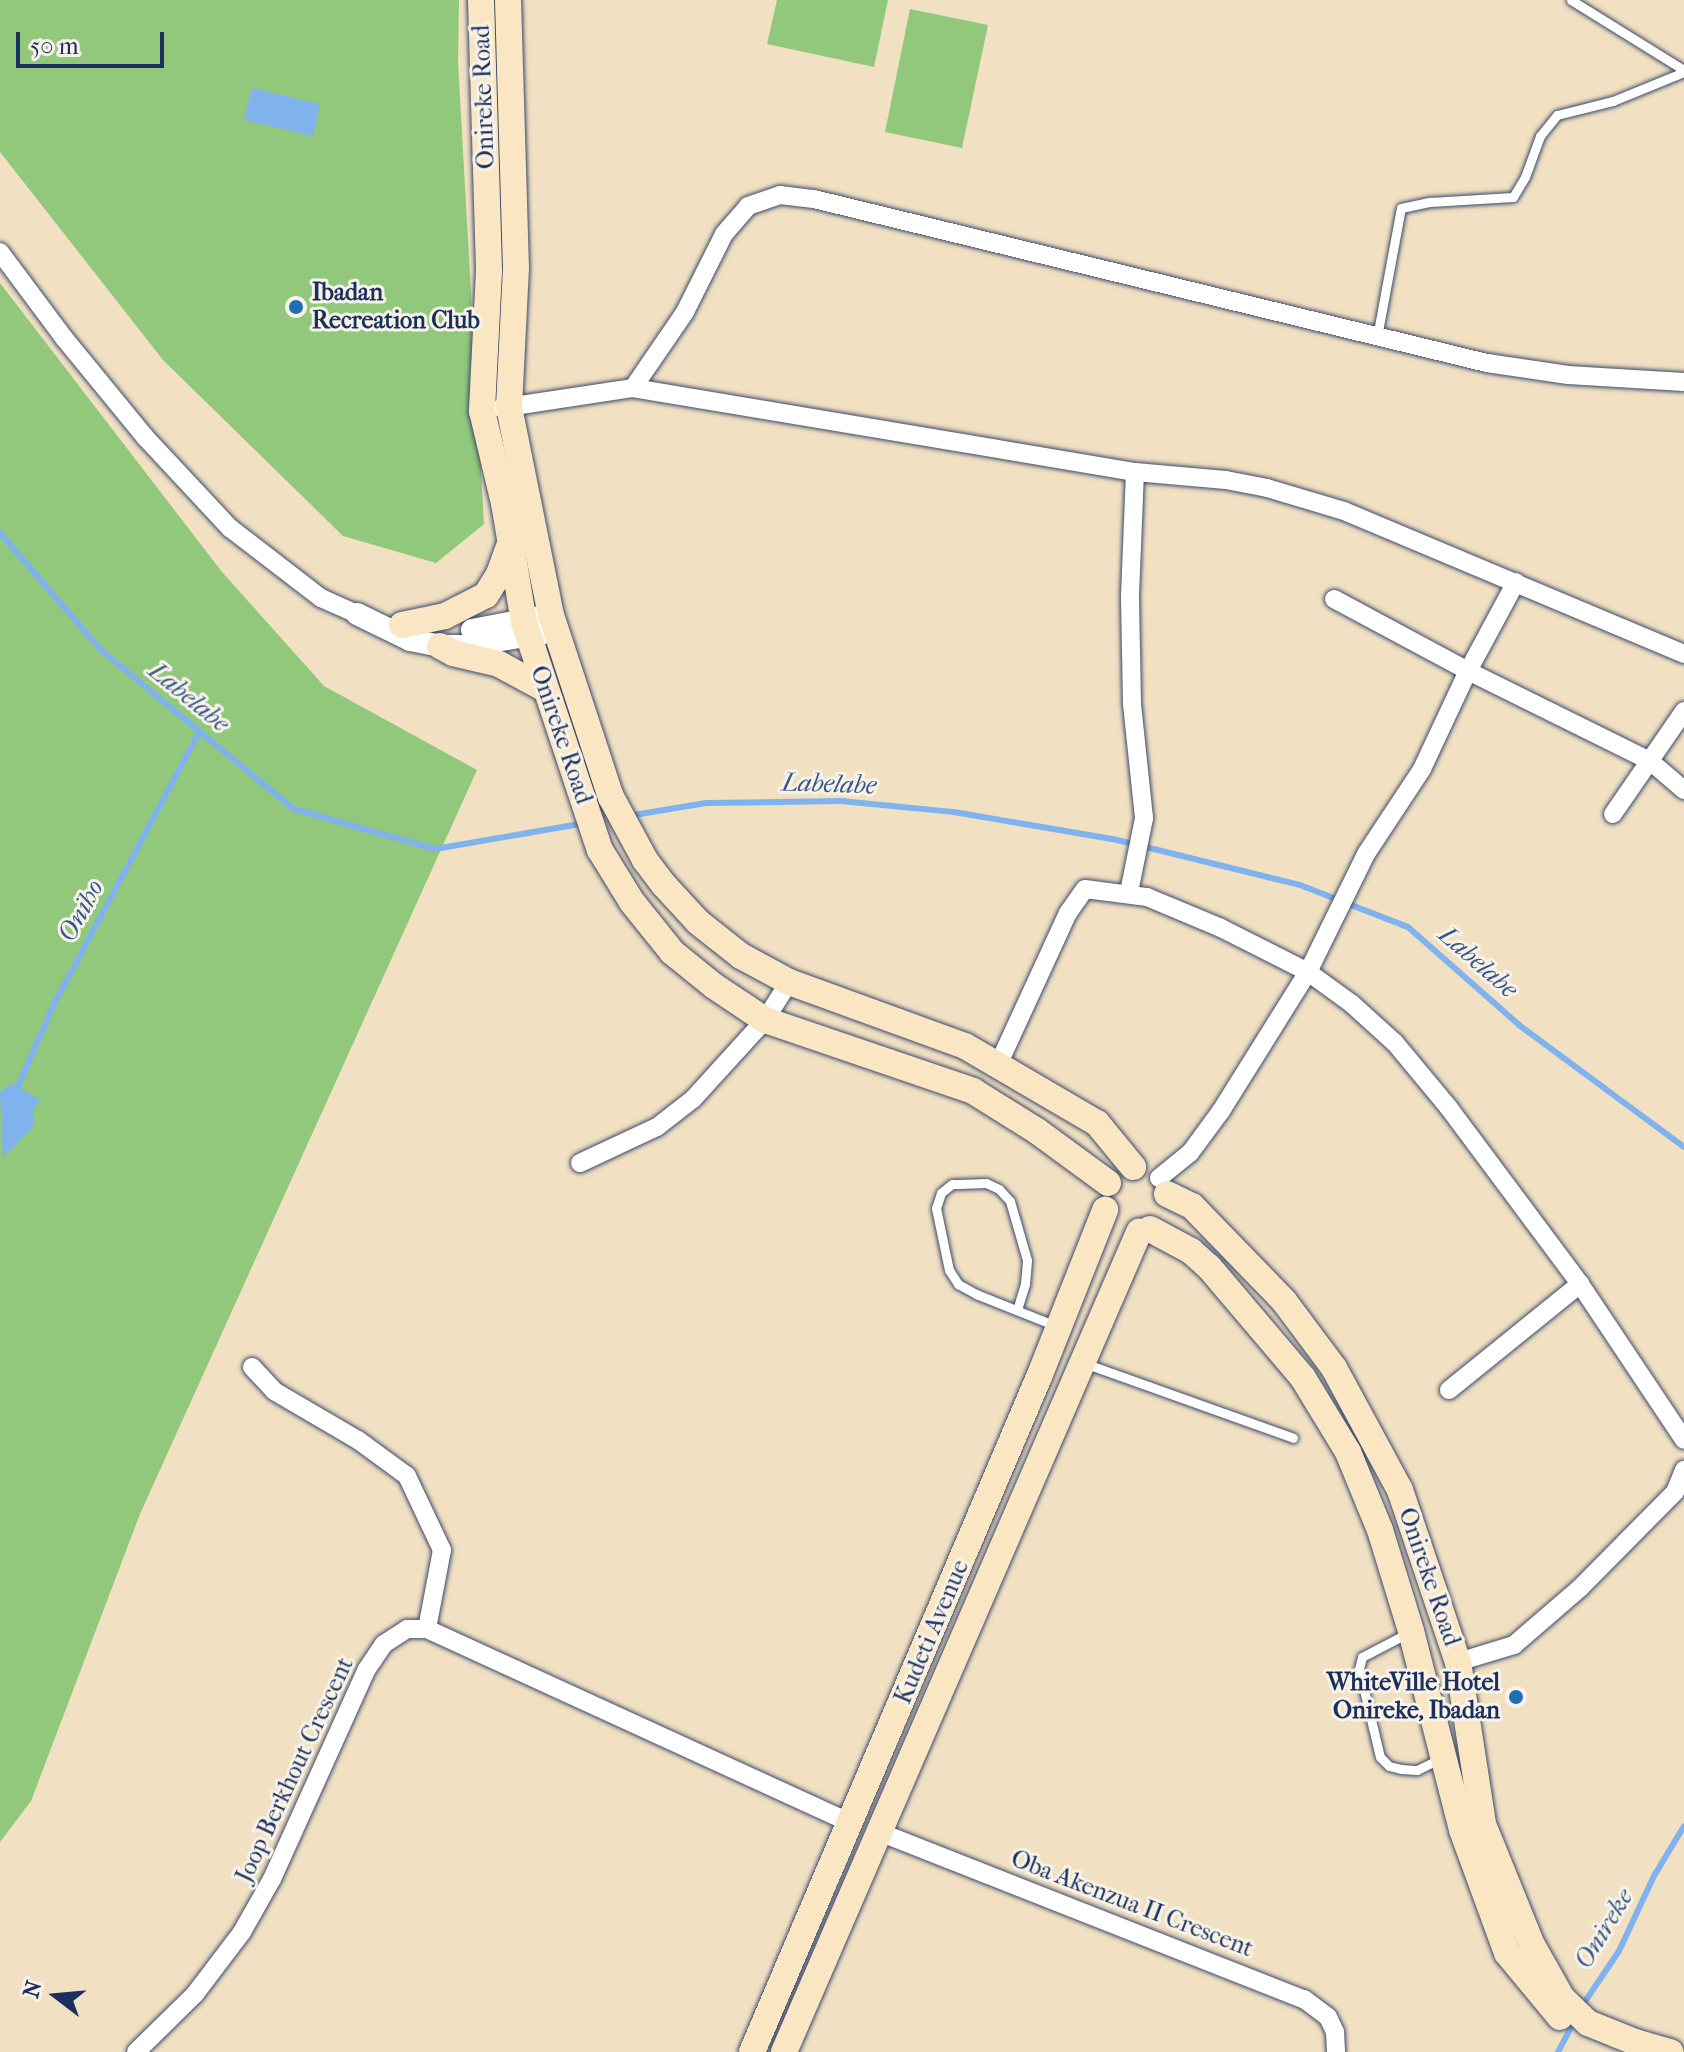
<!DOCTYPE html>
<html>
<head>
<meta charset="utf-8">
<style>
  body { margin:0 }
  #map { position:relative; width:1684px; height:2052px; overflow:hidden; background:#f1e0c2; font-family:"IM FELL French Canon",serif }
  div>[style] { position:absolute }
  .green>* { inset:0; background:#91c87b }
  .water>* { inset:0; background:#80b3ed }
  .stream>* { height:6px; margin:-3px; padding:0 3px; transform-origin:3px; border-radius:3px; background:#80b3ed }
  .roads { filter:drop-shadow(0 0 2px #3b4a6d) drop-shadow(0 0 2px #3b4a6d) }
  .service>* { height:9px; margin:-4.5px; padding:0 4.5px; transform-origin:4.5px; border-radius:4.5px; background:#fff }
  .minor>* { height:18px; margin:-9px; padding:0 9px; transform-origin:9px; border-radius:9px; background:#fff }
  .tertiary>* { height:22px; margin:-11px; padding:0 11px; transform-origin:11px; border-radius:11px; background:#fff }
  .secondary>* { height:26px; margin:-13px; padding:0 13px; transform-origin:13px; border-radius:13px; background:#fbe6c4 }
  .dots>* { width:22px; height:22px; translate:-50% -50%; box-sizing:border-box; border:4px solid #f7f3e8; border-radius:50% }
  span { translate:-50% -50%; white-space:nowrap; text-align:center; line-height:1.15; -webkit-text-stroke:6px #f7f3e8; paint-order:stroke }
  .street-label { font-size:24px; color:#1b2f5e }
  .poi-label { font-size:24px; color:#1b2f5e; font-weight:700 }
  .left { translate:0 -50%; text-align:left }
  .right { translate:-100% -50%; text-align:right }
  .water-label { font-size:26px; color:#395789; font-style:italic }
  .north { position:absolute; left:16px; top:1956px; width:80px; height:80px; -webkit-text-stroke:6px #f7f3e8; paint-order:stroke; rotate:286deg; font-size:22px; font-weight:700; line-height:32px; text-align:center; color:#1b2f5e }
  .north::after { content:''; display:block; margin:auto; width:28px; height:36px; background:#1b2f5e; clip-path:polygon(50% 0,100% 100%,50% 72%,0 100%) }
  .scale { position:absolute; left:16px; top:32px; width:148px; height:36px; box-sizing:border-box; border:4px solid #1b2f5e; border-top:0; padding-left:10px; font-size:24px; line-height:28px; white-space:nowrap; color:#1b2f5e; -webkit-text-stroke:6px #f7f3e8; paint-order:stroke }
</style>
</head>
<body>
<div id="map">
  <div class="green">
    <div style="clip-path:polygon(0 0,459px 0,458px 62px,484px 524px,436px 563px,343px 536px,163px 360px,0 152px)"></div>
    <div style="clip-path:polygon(777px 0,888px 0,874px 67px,767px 44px)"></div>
    <div style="clip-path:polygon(910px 9px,988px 25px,962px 148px,885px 132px)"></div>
    <div style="clip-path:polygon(0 283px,222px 572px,324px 686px,477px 770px,140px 1514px,31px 1801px,0 1842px)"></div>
  </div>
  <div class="water">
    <div style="clip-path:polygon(252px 88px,320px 104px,313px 136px,244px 120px)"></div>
    <div style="clip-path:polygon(12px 1083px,40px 1100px,34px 1109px,33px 1127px,3px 1158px,0 1092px)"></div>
  </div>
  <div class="stream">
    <div style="left:0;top:533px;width:156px;rotate:49.2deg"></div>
    <div style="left:102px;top:651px;width:249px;rotate:39.5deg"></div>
    <div style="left:294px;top:809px;width:147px;rotate:15.8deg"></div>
    <div style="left:435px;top:849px;width:153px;rotate:-9.8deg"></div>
    <div style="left:628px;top:816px;width:79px;rotate:-9.5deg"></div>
    <div style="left:706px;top:803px;width:135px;rotate:-0.8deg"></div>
    <div style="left:841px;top:801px;width:114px;rotate:5.6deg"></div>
    <div style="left:954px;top:812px;width:165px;rotate:9.7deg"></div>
    <div style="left:1117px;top:840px;width:188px;rotate:13.8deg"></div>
    <div style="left:1300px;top:885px;width:116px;rotate:21.3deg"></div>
    <div style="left:1408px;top:927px;width:148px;rotate:41.4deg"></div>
    <div style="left:1519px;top:1025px;width:205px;rotate:36.5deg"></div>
    <div style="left:16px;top:1091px;width:95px;rotate:-66.4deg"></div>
    <div style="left:54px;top:1004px;width:310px;rotate:-61.9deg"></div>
    <div style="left:1582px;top:2006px;width:66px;rotate:-56.1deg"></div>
    <div style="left:1619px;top:1951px;width:83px;rotate:-65deg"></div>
    <div style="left:1654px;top:1876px;width:58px;rotate:-59deg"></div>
    <div style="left:1558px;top:2052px;width:36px;rotate:-62deg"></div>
  </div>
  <div class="roads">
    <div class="service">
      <div style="left:1571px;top:0;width:133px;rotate:31.8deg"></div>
      <div style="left:1377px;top:337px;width:131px;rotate:-79.5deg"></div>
      <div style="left:1401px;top:208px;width:30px;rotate:-12deg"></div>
      <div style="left:1430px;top:202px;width:83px;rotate:-3.4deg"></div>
      <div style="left:1513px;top:197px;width:23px;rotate:-59deg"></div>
      <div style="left:1525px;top:177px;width:44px;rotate:-69.9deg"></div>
      <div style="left:1540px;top:136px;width:27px;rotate:-51deg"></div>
      <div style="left:1557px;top:115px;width:58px;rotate:-14deg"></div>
      <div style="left:1613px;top:101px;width:77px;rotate:-22.2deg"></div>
      <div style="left:1017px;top:1310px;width:27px;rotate:-73deg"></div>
      <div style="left:1025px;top:1284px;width:24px;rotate:-85deg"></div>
      <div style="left:1027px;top:1260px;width:61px;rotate:-106.1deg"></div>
      <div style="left:1010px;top:1201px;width:16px;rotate:-133deg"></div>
      <div style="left:999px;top:1189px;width:14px;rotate:-155deg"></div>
      <div style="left:986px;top:1183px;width:34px;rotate:178deg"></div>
      <div style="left:952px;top:1184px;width:14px;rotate:141deg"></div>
      <div style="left:941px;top:1193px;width:16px;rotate:108deg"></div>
      <div style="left:936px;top:1208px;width:63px;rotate:78.2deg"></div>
      <div style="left:949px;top:1270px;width:17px;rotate:57deg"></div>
      <div style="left:958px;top:1284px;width:21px;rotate:29deg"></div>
      <div style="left:976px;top:1294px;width:86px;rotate:21.8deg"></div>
      <div style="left:1084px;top:1363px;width:222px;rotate:19.7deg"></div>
      <div style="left:1408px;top:1633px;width:52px;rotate:152.4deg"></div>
      <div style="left:1362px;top:1657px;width:12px;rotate:104deg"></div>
      <div style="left:1359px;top:1669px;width:90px;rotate:76.6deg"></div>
      <div style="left:1380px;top:1757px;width:13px;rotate:45deg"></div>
      <div style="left:1389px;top:1766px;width:12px;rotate:14deg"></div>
      <div style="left:1401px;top:1769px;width:16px;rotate:4deg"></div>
      <div style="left:1417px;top:1770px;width:25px;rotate:-26deg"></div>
    </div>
    <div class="minor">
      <div style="left:0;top:252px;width:107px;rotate:53.3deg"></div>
      <div style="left:64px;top:338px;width:128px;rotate:50.7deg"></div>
      <div style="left:145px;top:437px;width:125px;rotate:47deg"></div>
      <div style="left:230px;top:528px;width:115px;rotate:37.6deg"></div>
      <div style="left:321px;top:598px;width:39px;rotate:24deg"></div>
      <div style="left:633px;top:388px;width:92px;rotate:-55.6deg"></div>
      <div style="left:685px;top:312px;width:87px;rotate:-63.4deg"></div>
      <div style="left:724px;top:234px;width:37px;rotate:-49deg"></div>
      <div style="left:748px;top:206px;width:34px;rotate:-19deg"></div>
      <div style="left:780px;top:195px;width:34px;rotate:7deg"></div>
      <div style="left:814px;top:199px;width:693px;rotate:13.7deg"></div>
      <div style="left:1487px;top:363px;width:82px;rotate:8.4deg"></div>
      <div style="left:1568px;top:375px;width:116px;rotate:3.5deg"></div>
      <div style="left:501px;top:408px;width:134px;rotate:-8.6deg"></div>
      <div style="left:633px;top:388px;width:509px;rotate:9.5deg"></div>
      <div style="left:1135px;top:472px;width:91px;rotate:5deg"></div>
      <div style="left:1226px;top:480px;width:42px;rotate:11deg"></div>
      <div style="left:1267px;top:488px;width:80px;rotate:16.6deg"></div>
      <div style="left:1344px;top:511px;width:369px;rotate:22.8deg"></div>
      <div style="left:1334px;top:599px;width:152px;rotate:28.2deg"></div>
      <div style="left:1468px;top:671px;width:203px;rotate:26.3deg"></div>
      <div style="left:1650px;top:761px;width:45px;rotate:40.5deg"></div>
      <div style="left:1613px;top:814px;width:125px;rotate:-55.4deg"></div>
      <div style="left:1129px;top:892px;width:76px;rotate:-78.5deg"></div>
      <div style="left:1144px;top:818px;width:116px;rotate:-96deg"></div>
      <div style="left:1132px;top:703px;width:107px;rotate:-91.1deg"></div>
      <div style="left:1130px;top:596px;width:124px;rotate:-87.7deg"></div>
      <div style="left:998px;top:1065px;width:167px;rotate:-65.3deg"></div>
      <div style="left:1068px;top:913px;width:29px;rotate:-55deg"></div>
      <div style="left:1085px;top:889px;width:63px;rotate:7.4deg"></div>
      <div style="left:1147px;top:897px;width:80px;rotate:22.7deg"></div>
      <div style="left:1221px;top:928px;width:97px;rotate:26.8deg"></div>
      <div style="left:1308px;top:972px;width:54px;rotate:36deg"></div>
      <div style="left:1352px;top:1004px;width:58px;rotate:42.2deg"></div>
      <div style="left:1395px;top:1043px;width:85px;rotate:50.3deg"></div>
      <div style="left:1449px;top:1108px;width:219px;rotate:53.3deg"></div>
      <div style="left:1580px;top:1284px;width:187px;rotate:56.3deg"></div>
      <div style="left:580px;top:1163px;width:85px;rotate:-25.1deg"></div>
      <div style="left:657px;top:1127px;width:46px;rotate:-37.9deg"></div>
      <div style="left:693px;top:1099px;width:107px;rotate:-47.7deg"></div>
      <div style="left:765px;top:1020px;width:45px;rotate:-57.7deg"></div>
      <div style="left:1159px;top:1178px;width:40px;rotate:-39deg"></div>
      <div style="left:1190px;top:1153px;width:52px;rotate:-53.6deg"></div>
      <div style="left:1221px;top:1111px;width:164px;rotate:-58deg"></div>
      <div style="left:1308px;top:972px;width:131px;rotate:-63.8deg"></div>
      <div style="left:1366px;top:854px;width:102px;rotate:-56.6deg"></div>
      <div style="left:1422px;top:769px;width:108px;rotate:-64.9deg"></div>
      <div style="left:1468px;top:671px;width:101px;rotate:-61.7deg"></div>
      <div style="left:252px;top:1367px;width:33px;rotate:47deg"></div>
      <div style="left:274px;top:1391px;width:97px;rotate:30.3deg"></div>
      <div style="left:358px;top:1440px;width:61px;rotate:36.3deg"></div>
      <div style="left:407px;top:1476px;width:82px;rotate:64.7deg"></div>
      <div style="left:442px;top:1550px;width:80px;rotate:100.8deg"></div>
      <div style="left:1449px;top:1390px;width:169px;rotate:-39deg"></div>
      <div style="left:1458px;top:1662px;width:59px;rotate:-16.9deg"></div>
      <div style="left:1514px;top:1645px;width:87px;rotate:-40.8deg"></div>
      <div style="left:1580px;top:1588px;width:135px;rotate:-45.3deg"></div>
      <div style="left:1675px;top:1492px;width:24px;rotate:-68deg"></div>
      <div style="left:879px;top:1832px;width:457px;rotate:21.5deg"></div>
      <div style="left:1304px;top:1999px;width:30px;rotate:37deg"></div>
      <div style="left:1328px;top:2017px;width:17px;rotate:65deg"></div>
      <div style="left:1335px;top:2032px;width:20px;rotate:87deg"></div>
      <div style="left:136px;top:2052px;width:83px;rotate:-44.5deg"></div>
      <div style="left:195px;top:1994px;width:78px;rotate:-52.8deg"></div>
      <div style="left:242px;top:1932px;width:61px;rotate:-60.5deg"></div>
      <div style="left:272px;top:1879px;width:230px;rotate:-65.7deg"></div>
      <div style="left:367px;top:1669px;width:30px;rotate:-56deg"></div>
      <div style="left:384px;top:1644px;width:27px;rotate:-33deg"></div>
      <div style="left:407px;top:1629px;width:20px"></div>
      <div style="left:427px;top:1629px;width:466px;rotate:24.6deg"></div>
    </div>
    <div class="tertiary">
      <div style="left:357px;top:614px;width:59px;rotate:26.1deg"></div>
      <div style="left:410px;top:640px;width:31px;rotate:11deg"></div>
      <div style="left:440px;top:646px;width:26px"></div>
      <div style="left:466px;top:646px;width:79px;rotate:-9.5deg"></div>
      <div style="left:472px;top:630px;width:80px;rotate:-10.8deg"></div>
    </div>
    <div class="secondary">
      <div style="left:481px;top:0;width:271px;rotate:88.3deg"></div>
      <div style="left:489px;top:271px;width:140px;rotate:92.9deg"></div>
      <div style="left:482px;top:411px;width:95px;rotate:76.6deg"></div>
      <div style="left:504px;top:503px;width:121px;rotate:80.5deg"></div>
      <div style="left:524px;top:622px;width:240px;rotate:71.6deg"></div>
      <div style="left:600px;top:850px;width:61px;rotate:58.4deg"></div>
      <div style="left:632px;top:902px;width:64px;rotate:51.3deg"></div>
      <div style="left:672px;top:952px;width:54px;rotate:39deg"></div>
      <div style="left:714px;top:986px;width:61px;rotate:33.7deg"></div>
      <div style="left:765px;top:1020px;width:220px;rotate:18.8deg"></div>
      <div style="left:973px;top:1091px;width:75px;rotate:32deg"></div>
      <div style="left:1037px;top:1131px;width:88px;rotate:36.2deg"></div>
      <div style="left:508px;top:0;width:268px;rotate:88.3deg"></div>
      <div style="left:516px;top:268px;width:139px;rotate:92.9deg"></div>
      <div style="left:509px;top:407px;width:212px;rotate:78.6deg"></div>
      <div style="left:551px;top:615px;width:192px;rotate:71.8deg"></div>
      <div style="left:611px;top:797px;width:72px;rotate:61.6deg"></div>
      <div style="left:645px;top:860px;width:31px;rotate:53deg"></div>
      <div style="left:664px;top:885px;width:50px;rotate:47.4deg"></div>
      <div style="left:698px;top:922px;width:55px;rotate:38.3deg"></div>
      <div style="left:741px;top:956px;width:55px;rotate:28.4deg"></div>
      <div style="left:789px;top:982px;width:187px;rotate:20deg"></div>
      <div style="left:965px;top:1046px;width:153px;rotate:30.3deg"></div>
      <div style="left:1097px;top:1123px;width:57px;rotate:50.7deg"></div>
      <div style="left:402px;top:625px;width:44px;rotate:-11.8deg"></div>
      <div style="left:445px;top:616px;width:46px;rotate:-27.1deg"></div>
      <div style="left:486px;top:595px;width:25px;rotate:-58deg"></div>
      <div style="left:499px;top:574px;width:33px;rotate:-70deg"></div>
      <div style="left:440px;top:646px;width:15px;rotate:28deg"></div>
      <div style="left:453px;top:653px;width:47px;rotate:13.4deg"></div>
      <div style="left:499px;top:664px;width:52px;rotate:28.5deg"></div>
      <div style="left:1167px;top:1194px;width:28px;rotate:26deg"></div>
      <div style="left:1192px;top:1206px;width:132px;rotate:45.9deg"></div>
      <div style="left:1284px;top:1301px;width:84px;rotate:53.3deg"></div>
      <div style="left:1334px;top:1368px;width:139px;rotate:61.6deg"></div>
      <div style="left:1400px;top:1490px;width:182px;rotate:71.4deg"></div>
      <div style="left:1458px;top:1662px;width:164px;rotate:81.2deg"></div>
      <div style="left:1483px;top:1824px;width:131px;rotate:68deg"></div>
      <div style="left:1532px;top:1945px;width:61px;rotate:60.5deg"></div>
      <div style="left:1562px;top:1998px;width:36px;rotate:44deg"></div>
      <div style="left:1588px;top:2023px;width:51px;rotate:22deg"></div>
      <div style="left:1635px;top:2042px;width:37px;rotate:16deg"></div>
      <div style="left:1150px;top:1229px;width:47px;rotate:28.2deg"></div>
      <div style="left:1191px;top:1251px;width:24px;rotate:42deg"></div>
      <div style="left:1209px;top:1267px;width:145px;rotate:49.7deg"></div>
      <div style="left:1303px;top:1378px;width:87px;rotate:58.7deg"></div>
      <div style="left:1348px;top:1452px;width:84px;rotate:67.7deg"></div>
      <div style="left:1380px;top:1530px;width:106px;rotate:72.9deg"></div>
      <div style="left:1411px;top:1631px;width:205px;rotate:75.6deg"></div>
      <div style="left:1462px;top:1830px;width:131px;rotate:69.9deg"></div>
      <div style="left:1507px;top:1953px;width:83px;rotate:50.4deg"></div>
      <div style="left:752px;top:2052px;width:733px;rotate:-66.97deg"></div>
      <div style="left:1039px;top:1377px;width:180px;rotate:-68.4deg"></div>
      <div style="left:784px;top:2052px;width:894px;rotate:-66.59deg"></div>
    </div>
  </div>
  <div class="dots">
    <div style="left:296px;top:307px;background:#1f6fb2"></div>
    <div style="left:1516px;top:1697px;background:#1f6fb2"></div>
  </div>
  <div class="street-label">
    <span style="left:484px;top:97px;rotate:-92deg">Onireke Road</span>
    <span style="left:561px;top:735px;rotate:71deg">Onireke Road</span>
    <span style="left:1429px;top:1577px;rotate:71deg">Onireke Road</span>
    <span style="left:932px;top:1632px;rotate:-67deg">Kudeti Avenue</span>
    <span style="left:295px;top:1770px;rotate:-65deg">Joop Berkhout Crescent</span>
    <span style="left:1132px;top:1904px;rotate:21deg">Oba Akenzua II Crescent</span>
  </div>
  <div class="poi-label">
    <span class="left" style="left:312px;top:307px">Ibadan<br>Recreation Club</span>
    <span class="right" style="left:1500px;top:1697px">WhiteVille Hotel<br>Onireke, Ibadan</span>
  </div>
  <div class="water-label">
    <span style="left:189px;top:697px;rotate:39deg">Labelabe</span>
    <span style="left:829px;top:784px;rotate:2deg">Labelabe</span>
    <span style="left:81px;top:911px;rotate:-62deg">Oniho</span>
    <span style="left:1478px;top:962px;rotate:41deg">Labelabe</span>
    <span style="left:1604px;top:1929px;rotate:-59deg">Onireke</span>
  </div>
  <div class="north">N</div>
  <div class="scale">50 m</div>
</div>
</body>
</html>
